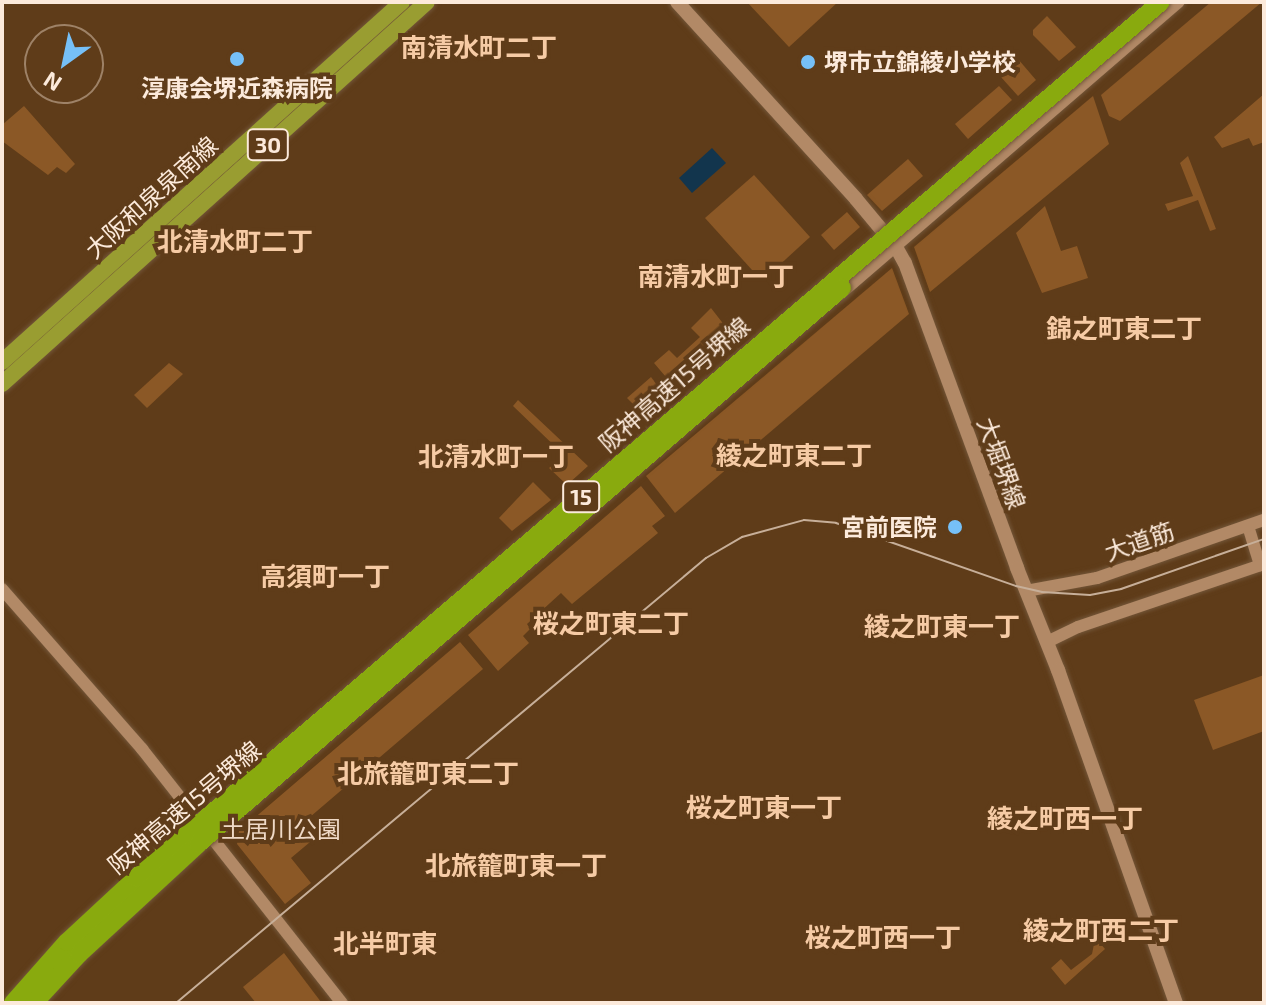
<!DOCTYPE html>
<html>
<head>
<meta charset="utf-8">
<style>
  body { margin:0 }
  #map { position:relative; width:1266px; height:1005px; overflow:hidden; background:#5f3c19; font-family:"Exo 2","Noto Sans JP",sans-serif }
  div>[style] { position:absolute }
  .green>* { inset:0; background:#8b5826 }
  .water>* { inset:0; background:#12354d }
  .roads { filter:drop-shadow(0 0 2px #735639) drop-shadow(0 0 2px #735639) }
  .tertiary>* { height:12px; margin:-6px; padding:0 6px; transform-origin:6px; border-radius:6px; background:#b28966 }
  .secondary>* { height:14px; margin:-7px; padding:0 7px; transform-origin:7px; border-radius:7px; background:#b28966 }
  .primary>* { height:16px; margin:-8px; padding:0 8px; transform-origin:8px; border-radius:8px; background:#999d31 }
  .tram>* { height:2px; margin:-1px; padding:0 1px; transform-origin:1px; border-radius:1px; background:#c7af99 }
  .bridges { filter:drop-shadow(0 0 2px #735639) drop-shadow(0 0 2px #735639) }
  .motorway-bridge>* { height:18px; margin:-9px; padding:0 9px; transform-origin:9px; border-radius:9px; background:#89aa0e }
  .dots>* { width:22px; height:22px; translate:-50% -50%; box-sizing:border-box; border:4px solid #5f3c19; border-radius:50% }
  span { translate:-50% -50%; white-space:nowrap; text-align:center; line-height:1.15; -webkit-text-stroke:8px #5f3c19; paint-order:stroke }
  .shield-label span { padding:2px 6px; background:#5f3c19; border:2px solid; border-radius:6px; -webkit-text-stroke-width:0 }
  .shield-label { font-size:22px; color:#fceadb; font-weight:700 }
  .poi-label { font-size:24px; color:#fceadb; font-weight:700 }
  .left { translate:0 -50%; text-align:left }
  .right { translate:-100% -50%; text-align:right }
  .street-label { font-size:24px; color:#fceadb }
  .park-label { font-size:24px; color:#efd9c6 }
  .neighbourhood-label { font-size:26px; color:#f6cba5; font-weight:700 }
  .frame { position:absolute; inset:0; border:4px solid #fceadb; pointer-events:none }
  .north { position:absolute; left:24px; top:24px; width:80px; height:80px; box-sizing:border-box; background:#5f3c19; border:2px solid #9e8267; border-radius:50%; rotate:213deg; font-size:22px; font-weight:700; line-height:32px; text-align:center; color:#fceadb }
  .north::after { content:''; display:block; margin:auto; width:28px; height:36px; background:#76c0f7; clip-path:polygon(50% 0,100% 100%,50% 72%,0 100%) }
</style>
</head>
<body>
<div id="map">
  <div class="green">
    <div style="clip-path:polygon(747px 2px,838px 2px,789px 47px)"></div>
    <div style="clip-path:polygon(1211px 2px,1262px 2px,1120px 121px,1109px 116px,1101px 95px)"></div>
    <div style="clip-path:polygon(1047px 16px,1076px 47px,1059px 61px,1033px 35px,1033px 30px)"></div>
    <div style="clip-path:polygon(1018px 59px,1036px 80px,1018px 96px,1000px 76px)"></div>
    <div style="clip-path:polygon(999px 86px,1012px 100px,968px 139px,955px 124px)"></div>
    <div style="clip-path:polygon(1264px 94px,1264px 142px,1253px 146px,1249px 138px,1222px 148px,1214px 137px)"></div>
    <div style="clip-path:polygon(1093px 96px,1109px 144px,930px 292px,914px 247px)"></div>
    <div style="clip-path:polygon(24px 106px,75px 164px,66px 173px,57px 167px,48px 175px,2px 141px,2px 125px)"></div>
    <div style="clip-path:polygon(1188px 156px,1216px 229px,1210px 231px,1198px 200px,1168px 211px,1165px 204px,1193px 196px,1180px 163px)"></div>
    <div style="clip-path:polygon(908px 159px,923px 176px,882px 211px,867px 195px)"></div>
    <div style="clip-path:polygon(754px 175px,810px 237px,762px 281px,705px 218px)"></div>
    <div style="clip-path:polygon(1045px 206px,1061px 251px,1077px 246px,1088px 278px,1042px 293px,1016px 233px)"></div>
    <div style="clip-path:polygon(847px 212px,860px 227px,834px 250px,821px 235px)"></div>
    <div style="clip-path:polygon(892px 268px,909px 314px,675px 513px,646px 476px)"></div>
    <div style="clip-path:polygon(711px 308px,732px 335px,676px 384px,671px 383px,654px 363px,669px 350px,677px 358px,700px 337px,691px 328px)"></div>
    <div style="clip-path:polygon(169px 363px,183px 374px,147px 408px,134px 395px)"></div>
    <div style="clip-path:polygon(651px 377px,664px 394px,643px 414px,627px 398px)"></div>
    <div style="clip-path:polygon(518px 400px,588px 466px,567px 485px,549px 468px,564px 455px,513px 406px)"></div>
    <div style="clip-path:polygon(533px 482px,551px 500px,512px 531px,499px 518px)"></div>
    <div style="clip-path:polygon(641px 486px,665px 516px,652px 526px,658px 533px,572px 604px,561px 593px,527px 624px,530px 629px,523px 636px,529px 643px,498px 671px,468px 635px)"></div>
    <div style="clip-path:polygon(460px 642px,483px 669px,310px 817px,322px 832px,291px 858px,311px 883px,285px 904px,237px 844px,239px 831px)"></div>
    <div style="clip-path:polygon(1264px 675px,1264px 731px,1213px 750px,1194px 700px)"></div>
    <div style="clip-path:polygon(1076px 915px,1105px 949px,1065px 985px,1051px 968px,1061px 959px,1071px 970px,1092px 954px,1094px 944px,1077px 922px,1072px 927px,1068px 922px)"></div>
    <div style="clip-path:polygon(284px 953px,321px 1002px,320px 1003px,256px 1003px,243px 987px)"></div>
  </div>
  <div class="water">
    <div style="clip-path:polygon(712px 148px,726px 163px,692px 193px,679px 178px)"></div>
  </div>
  <div class="roads">
    <div class="tertiary">
      <div style="left:839px;top:295px;width:449px;rotate:-40.8deg"></div>
      <div style="left:1248px;top:526px;width:41px;rotate:72.9deg"></div>
      <div style="left:2px;top:589px;width:213px;rotate:48.8deg"></div>
      <div style="left:142px;top:749px;width:323px;rotate:51.8deg"></div>
      <div style="left:1026px;top:591px;width:72px;rotate:-10.4deg"></div>
      <div style="left:1097px;top:578px;width:177px;rotate:-19.2deg"></div>
      <div style="left:1047px;top:642px;width:34px;rotate:-26deg"></div>
      <div style="left:1078px;top:627px;width:196px;rotate:-18.7deg"></div>
    </div>
    <div class="secondary">
      <div style="left:677px;top:2px;width:266px;rotate:47.7deg"></div>
      <div style="left:856px;top:199px;width:62px;rotate:50.2deg"></div>
      <div style="left:896px;top:247px;width:18px;rotate:61deg"></div>
      <div style="left:905px;top:263px;width:325px;rotate:69.8deg"></div>
      <div style="left:1017px;top:568px;width:110px;rotate:68.1deg"></div>
      <div style="left:1058px;top:670px;width:353px;rotate:70.5deg"></div>
    </div>
    <div class="primary">
      <div style="left:2px;top:362px;width:538px;rotate:-41.99deg"></div>
      <div style="left:2px;top:384px;width:571px;rotate:-41.95deg"></div>
    </div>
  </div>
  <div class="tram">
    <div style="left:176px;top:1003px;width:692px;rotate:-40.02deg"></div>
    <div style="left:706px;top:558px;width:42px;rotate:-30.3deg"></div>
    <div style="left:742px;top:537px;width:64px;rotate:-15.3deg"></div>
    <div style="left:804px;top:520px;width:32px;rotate:5deg"></div>
    <div style="left:836px;top:523px;width:191px;rotate:19.3deg"></div>
    <div style="left:1016px;top:586px;width:27px;rotate:13deg"></div>
    <div style="left:1042px;top:592px;width:48px;rotate:3.6deg"></div>
    <div style="left:1090px;top:595px;width:32px;rotate:-11deg"></div>
    <div style="left:1121px;top:589px;width:151px;rotate:-19.3deg"></div>
  </div>
  <div class="bridges">
    <div class="motorway-bridge">
      <div style="left:13px;top:1003px;width:81px;rotate:-48.5deg"></div>
      <div style="left:67px;top:942px;width:94px;rotate:-42.8deg"></div>
      <div style="left:136px;top:878px;width:1348px;rotate:-40.52deg"></div>
      <div style="left:34px;top:1003px;width:67px;rotate:-47.4deg"></div>
      <div style="left:79px;top:954px;width:162px;rotate:-42.7deg"></div>
      <div style="left:198px;top:844px;width:851px;rotate:-40.81deg"></div>
    </div>
  </div>
  <div class="dots">
    <div style="left:237px;top:59px;background:#76c0f7"></div>
    <div style="left:808px;top:62px;background:#76c0f7"></div>
    <div style="left:955px;top:527px;background:#76c0f7"></div>
  </div>
  <div class="shield-label">
    <span style="left:268px;top:145px">30</span>
    <span style="left:581px;top:497px">15</span>
  </div>
  <div class="poi-label">
    <span class="left" style="left:824px;top:62px">堺市立錦綾小学校</span>
    <span style="left:237px;top:88px">淳康会堺近森病院</span>
    <span class="right" style="left:937px;top:527px">宮前医院</span>
  </div>
  <div class="street-label">
    <span style="left:151px;top:197px;rotate:-42deg">大阪和泉泉南線</span>
    <span style="left:674px;top:384px;rotate:-41deg">阪神高速15号堺線</span>
    <span style="left:1002px;top:463px;rotate:70deg">大堀堺線</span>
    <span style="left:1139px;top:541px;rotate:-19deg">大道筋</span>
    <span style="left:184px;top:807px;rotate:-40deg">阪神高速15号堺線</span>
  </div>
  <div class="park-label">
    <span style="left:281px;top:829px">土居川公園</span>
  </div>
  <div class="neighbourhood-label">
    <span style="left:479px;top:47px">南清水町二丁</span>
    <span style="left:235px;top:241px">北清水町二丁</span>
    <span style="left:716px;top:276px">南清水町一丁</span>
    <span style="left:1124px;top:328px">錦之町東二丁</span>
    <span style="left:794px;top:455px">綾之町東二丁</span>
    <span style="left:496px;top:456px">北清水町一丁</span>
    <span style="left:325px;top:576px">高須町一丁</span>
    <span style="left:611px;top:623px">桜之町東二丁</span>
    <span style="left:942px;top:626px">綾之町東一丁</span>
    <span style="left:428px;top:773px">北旅籠町東二丁</span>
    <span style="left:764px;top:807px">桜之町東一丁</span>
    <span style="left:1065px;top:818px">綾之町西一丁</span>
    <span style="left:516px;top:865px">北旅籠町東一丁</span>
    <span style="left:1101px;top:930px">綾之町西二丁</span>
    <span style="left:883px;top:937px">桜之町西一丁</span>
    <span style="left:385px;top:943px">北半町東</span>
  </div>
  <div class="frame"></div>
  <div class="north">N</div>
</div>
</body>
</html>
